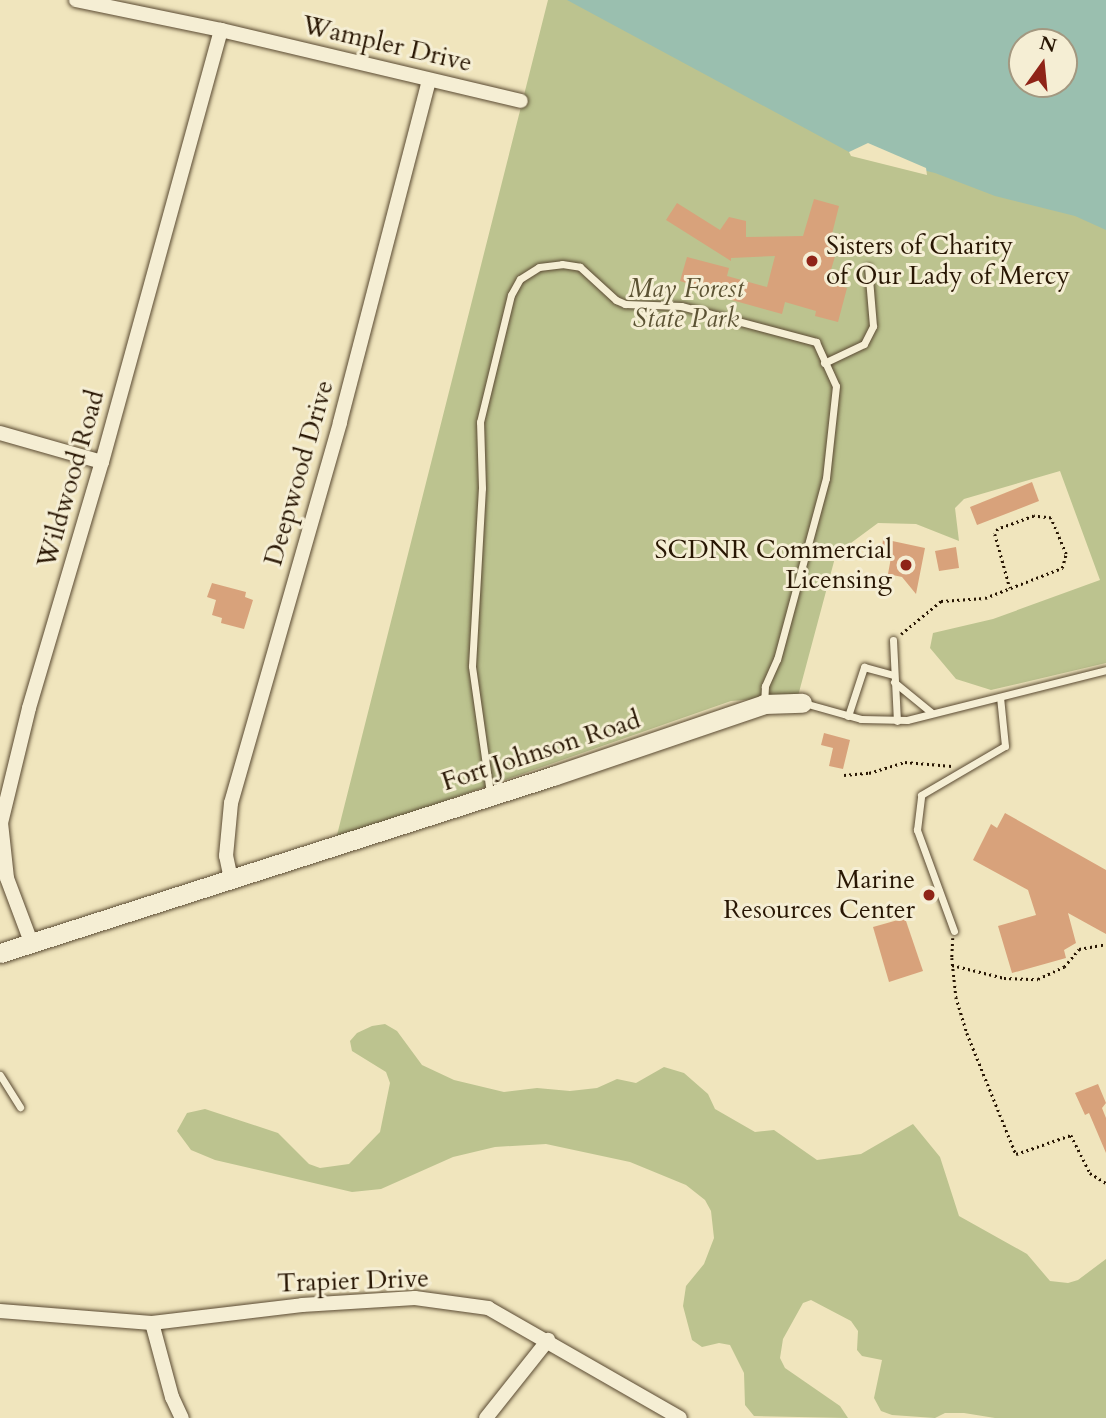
<!DOCTYPE html>
<html>
<head>
<meta charset="utf-8">
<style>
  body { margin:0 }
  #map { position:relative; width:1106px; height:1418px; overflow:hidden; background:#f0e5bd; font-family:Cardo,serif }
  div>[style] { position:absolute }
  .green>* { inset:0; background:#bcc38f }
  .water>* { inset:0; background:#9abfaf }
  .pier>* { inset:0; background:#f0e5bd }
  .building>* { inset:0; background:#d8a27b }
  .path>* { height:2.5px; margin-top:-1.25px; transform-origin:0; background:repeating-linear-gradient(90deg,#281603 0 2px,transparent 0 5.5px) }
  .roads { filter:drop-shadow(0 0 2px #5a4a32) drop-shadow(0 0 2px #5a4a32) }
  .lane>* { height:7px; margin:-3.5px; padding:0 3.5px; transform-origin:3.5px; border-radius:3.5px; background:#f5eed4 }
  .street>* { height:14px; margin:-7px; padding:0 7px; transform-origin:7px; border-radius:7px; background:#f5eed4 }
  .secondary>* { height:19px; margin:-9.5px; padding:0 9.5px; transform-origin:9.5px; border-radius:9.5px; background:#f5eed4 }
  .dots>* { width:19px; height:19px; translate:-50% -50%; box-sizing:border-box; border:4px solid #f5eed4; border-radius:50% }
  span { translate:-50% -50%; white-space:nowrap; text-align:center; line-height:1.15; -webkit-text-stroke:6px #f5eed4; paint-order:stroke }
  .street-label { font-size:26px; color:#281603 }
  .poi-label { font-size:26px; color:#281603 }
  .left { translate:0 -50%; text-align:left }
  .right { translate:-100% -50%; text-align:right }
  .park-label { font-size:26px; color:#5c5334; font-style:italic }
  .north { position:absolute; left:1008px; top:28px; width:70px; height:70px; box-sizing:border-box; background:#f5eed4; border:2px solid #a39880; border-radius:50%; rotate:15deg; font-size:19px; font-weight:700; line-height:28px; text-align:center; color:#281603 }
  .north::after { content:''; display:block; margin:auto; width:24px; height:32px; background:#8f2418; clip-path:polygon(50% 0,100% 100%,50% 72%,0 100%) }
</style>
</head>
<body>
<div id="map">
  <div class="green">
    <div style="clip-path:polygon(548px 0,830px 0,1022px 84px,1106px 111px,1106px 663px,991px 690px,956px 679px,930px 648px,933px 633px,993px 619px,1100px 580px,1060px 471px,964px 499px,955px 508px,959px 541px,916px 524px,878px 523px,836px 554px,798px 696px,731px 701px,336px 839px)"></div>
    <div style="clip-path:polygon(385px 1024px,397px 1031px,422px 1065px,454px 1080px,504px 1092px,537px 1088px,570px 1091px,597px 1088px,617px 1079px,636px 1083px,664px 1067px,684px 1073px,708px 1094px,715px 1109px,755px 1132px,774px 1130px,817px 1160px,861px 1154px,913px 1124px,940px 1157px,959px 1216px,1027px 1254px,1050px 1281px,1068px 1283px,1078px 1280px,1106px 1259px,1106px 1418px,995px 1418px,964px 1413px,945px 1413px,935px 1418px,892px 1415px,881px 1411px,874px 1398px,882px 1360px,862px 1356px,857px 1350px,858px 1331px,851px 1321px,811px 1300px,803px 1303px,783px 1339px,780px 1358px,785px 1368px,840px 1406px,848px 1418px,754px 1416px,745px 1405px,744px 1373px,730px 1345px,719px 1343px,702px 1347px,692px 1340px,683px 1306px,686px 1286px,704px 1264px,714px 1238px,711px 1211px,705px 1200px,686px 1185px,630px 1162px,546px 1144px,495px 1147px,453px 1157px,381px 1189px,352px 1192px,215px 1160px,191px 1150px,177px 1131px,187px 1113px,205px 1109px,278px 1133px,309px 1164px,320px 1168px,349px 1164px,380px 1132px,390px 1083px,386px 1072px,352px 1051px,350px 1041px,357px 1033px,372px 1026px)"></div>
  </div>
  <div class="water">
    <div style="clip-path:polygon(evenodd,567px 0,1106px 0,1106px 230px,1075px 216px,995px 196px,935px 173px,849px 152px,567px 0,1022px 42px,1064px 42px,1064px 84px,1022px 84px,1022px 42px)"></div>
  </div>
  <div class="pier">
    <div style="clip-path:polygon(868px 143px,926px 168px,927px 175px,851px 156px,849px 152px)"></div>
  </div>
  <div class="building">
    <div style="clip-path:polygon(814px 199px,839px 206px,831px 238px,840px 240px,827px 283px,847px 288px,838px 322px,815px 316px,816px 311px,785px 302px,782px 314px,710px 294px,710px 291px,680px 281px,687px 257px,729px 268px,727px 276px,767px 287px,775px 256px,731px 258px,731px 261px,666px 220px,677px 203px,720px 230px,729px 217px,746px 221px,746px 237px,803px 236px)"></div>
    <div style="clip-path:polygon(1032px 482px,1039px 501px,977px 525px,970px 507px)"></div>
    <div style="clip-path:polygon(883px 539px,925px 548px,916px 594px,902px 577px,888px 574px,892px 552px,882px 550px)"></div>
    <div style="clip-path:polygon(956px 547px,959px 568px,939px 571px,935px 551px)"></div>
    <div style="clip-path:polygon(212px 583px,246px 592px,245px 597px,253px 600px,244px 629px,221px 623px,222px 618px,212px 615px,216px 600px,207px 597px)"></div>
    <div style="clip-path:polygon(824px 733px,850px 740px,843px 769px,829px 766px,833px 748px,821px 745px)"></div>
    <div style="clip-path:polygon(1005px 813px,1106px 870px,1106px 934px,1068px 913px,1076px 943px,1064px 950px,1066px 958px,1012px 973px,998px 926px,1036px 915px,1028px 890px,973px 860px,991px 824px,997px 828px)"></div>
    <div style="clip-path:polygon(905px 918px,923px 971px,889px 982px,873px 927px)"></div>
    <div style="clip-path:polygon(1098px 1084px,1106px 1103px,1102px 1108px,1106px 1118px,1106px 1153px,1089px 1113px,1085px 1115px,1075px 1093px)"></div>
  </div>
  <div class="path">
    <div style="left:901px;top:634px;width:52px;rotate:-39.5deg"></div>
    <div style="left:941px;top:601px;width:44px;rotate:-3.9deg"></div>
    <div style="left:985px;top:598px;width:83px;rotate:-21.3deg"></div>
    <div style="left:1062px;top:568px;width:15px;rotate:-74deg"></div>
    <div style="left:1066px;top:554px;width:39px;rotate:-113deg"></div>
    <div style="left:1051px;top:518px;width:17px;rotate:-173deg"></div>
    <div style="left:1034px;top:516px;width:38px;rotate:160deg"></div>
    <div style="left:998px;top:529px;width:6px;rotate:121deg"></div>
    <div style="left:995px;top:534px;width:56px;rotate:74.5deg"></div>
    <div style="left:844px;top:775px;width:25px;rotate:-5deg"></div>
    <div style="left:869px;top:773px;width:38px;rotate:-17deg"></div>
    <div style="left:905px;top:762px;width:47px;rotate:4.9deg"></div>
    <div style="left:953px;top:938px;width:20px;rotate:93deg"></div>
    <div style="left:952px;top:958px;width:39px;rotate:84deg"></div>
    <div style="left:956px;top:997px;width:38px;rotate:73deg"></div>
    <div style="left:967px;top:1033px;width:131px;rotate:68deg"></div>
    <div style="left:1016px;top:1154px;width:58px;rotate:-19.1deg"></div>
    <div style="left:1071px;top:1135px;width:42px;rotate:63.4deg"></div>
    <div style="left:1090px;top:1173px;width:19px;rotate:32deg"></div>
    <div style="left:952px;top:965px;width:54px;rotate:14deg"></div>
    <div style="left:1004px;top:978px;width:34px;rotate:2deg"></div>
    <div style="left:1038px;top:979px;width:29px;rotate:-25deg"></div>
    <div style="left:1064px;top:967px;width:23px;rotate:-50deg"></div>
    <div style="left:1079px;top:949px;width:27px;rotate:-10deg"></div>
  </div>
  <div class="roads">
    <div class="lane">
      <div style="left:824px;top:363px;width:44px;rotate:-25.4deg"></div>
      <div style="left:864px;top:344px;width:20px;rotate:-63deg"></div>
      <div style="left:873px;top:326px;width:59px;rotate:-94.8deg"></div>
      <div style="left:893px;top:640px;width:81px;rotate:87.2deg"></div>
      <div style="left:894px;top:682px;width:49px;rotate:39.2deg"></div>
      <div style="left:804px;top:703px;width:59px;rotate:15.7deg"></div>
      <div style="left:861px;top:719px;width:46px;rotate:1.2deg"></div>
      <div style="left:907px;top:720px;width:205px;rotate:-14.1deg"></div>
      <div style="left:848px;top:716px;width:52px;rotate:-71.9deg"></div>
      <div style="left:864px;top:667px;width:31px;rotate:15deg"></div>
      <div style="left:490px;top:793px;width:128px;rotate:-98.1deg"></div>
      <div style="left:472px;top:666px;width:178px;rotate:-86.8deg"></div>
      <div style="left:482px;top:488px;width:66px;rotate:-91.7deg"></div>
      <div style="left:480px;top:422px;width:131px;rotate:-76.3deg"></div>
      <div style="left:511px;top:295px;width:18px;rotate:-61deg"></div>
      <div style="left:520px;top:279px;width:22px;rotate:-32deg"></div>
      <div style="left:539px;top:267px;width:23px;rotate:-7deg"></div>
      <div style="left:562px;top:264px;width:18px;rotate:9deg"></div>
      <div style="left:580px;top:267px;width:49px;rotate:42.5deg"></div>
      <div style="left:616px;top:300px;width:10px;rotate:24deg"></div>
      <div style="left:625px;top:304px;width:56px;rotate:2deg"></div>
      <div style="left:681px;top:306px;width:140px;rotate:14.9deg"></div>
      <div style="left:816px;top:342px;width:48px;rotate:65.6deg"></div>
      <div style="left:836px;top:386px;width:93px;rotate:96.2deg"></div>
      <div style="left:826px;top:478px;width:188px;rotate:105.1deg"></div>
      <div style="left:777px;top:659px;width:30px;rotate:114deg"></div>
      <div style="left:765px;top:686px;width:17px;rotate:93deg"></div>
      <div style="left:954px;top:931px;width:108px;rotate:-110.1deg"></div>
      <div style="left:917px;top:830px;width:35px;rotate:-83deg"></div>
      <div style="left:921px;top:795px;width:97px;rotate:-30.3deg"></div>
      <div style="left:1005px;top:746px;width:49px;rotate:-95.8deg"></div>
      <div style="left:0;top:1075px;width:38px;rotate:58deg"></div>
    </div>
    <div class="street">
      <div style="left:76px;top:0;width:148px;rotate:11.7deg"></div>
      <div style="left:221px;top:30px;width:308px;rotate:13.3deg"></div>
      <div style="left:0;top:433px;width:106px;rotate:15.9deg"></div>
      <div style="left:231px;top:879px;width:24px;rotate:-102deg"></div>
      <div style="left:226px;top:856px;width:53px;rotate:-84.6deg"></div>
      <div style="left:231px;top:803px;width:396px;rotate:-74deg"></div>
      <div style="left:340px;top:422px;width:353px;rotate:-75.4deg"></div>
      <div style="left:31px;top:942px;width:68px;rotate:-110.6deg"></div>
      <div style="left:7px;top:878px;width:55px;rotate:-96.2deg"></div>
      <div style="left:1px;top:823px;width:118px;rotate:-76.3deg"></div>
      <div style="left:29px;top:708px;width:257px;rotate:-73.5deg"></div>
      <div style="left:102px;top:462px;width:448px;rotate:-74.6deg"></div>
      <div style="left:0;top:1311px;width:152px;rotate:4.5deg"></div>
      <div style="left:152px;top:1323px;width:151px;rotate:-6.8deg"></div>
      <div style="left:302px;top:1305px;width:113px;rotate:-3.5deg"></div>
      <div style="left:415px;top:1298px;width:74px;rotate:7.8deg"></div>
      <div style="left:488px;top:1308px;width:221px;rotate:29.8deg"></div>
      <div style="left:152px;top:1323px;width:77px;rotate:74.9deg"></div>
      <div style="left:172px;top:1397px;width:23px;rotate:65deg"></div>
      <div style="left:486px;top:1418px;width:100px;rotate:-51.5deg"></div>
    </div>
    <div class="secondary">
      <div style="left:0;top:953px;width:581px;rotate:-17.75deg"></div>
      <div style="left:553px;top:776px;width:223px;rotate:-18.8deg"></div>
      <div style="left:764px;top:704px;width:38px;rotate:-2deg"></div>
    </div>
  </div>
  <div class="dots">
    <div style="left:812px;top:261px;background:#8f2418"></div>
    <div style="left:906px;top:565px;background:#8f2418"></div>
    <div style="left:929px;top:895px;background:#8f2418"></div>
  </div>
  <div class="street-label">
    <span style="left:387px;top:44px;rotate:13deg">Wampler Drive</span>
    <span style="left:299px;top:473px;rotate:-74deg">Deepwood Drive</span>
    <span style="left:71px;top:479px;rotate:-74deg">Wildwood Road</span>
    <span style="left:541px;top:751px;rotate:-18deg">Fort Johnson Road</span>
    <span style="left:353px;top:1281px;rotate:-2deg">Trapier Drive</span>
  </div>
  <div class="poi-label">
    <span class="left" style="left:826px;top:261px">Sisters of Charity<br>of Our Lady of Mercy</span>
    <span class="right" style="left:892px;top:565px">SCDNR Commercial<br>Licensing</span>
    <span class="right" style="left:915px;top:895px">Marine<br>Resources Center</span>
  </div>
  <div class="park-label">
    <span style="left:686px;top:304px">May Forest<br>State Park</span>
  </div>
  <div class="north">N</div>
</div>
</body>
</html>
